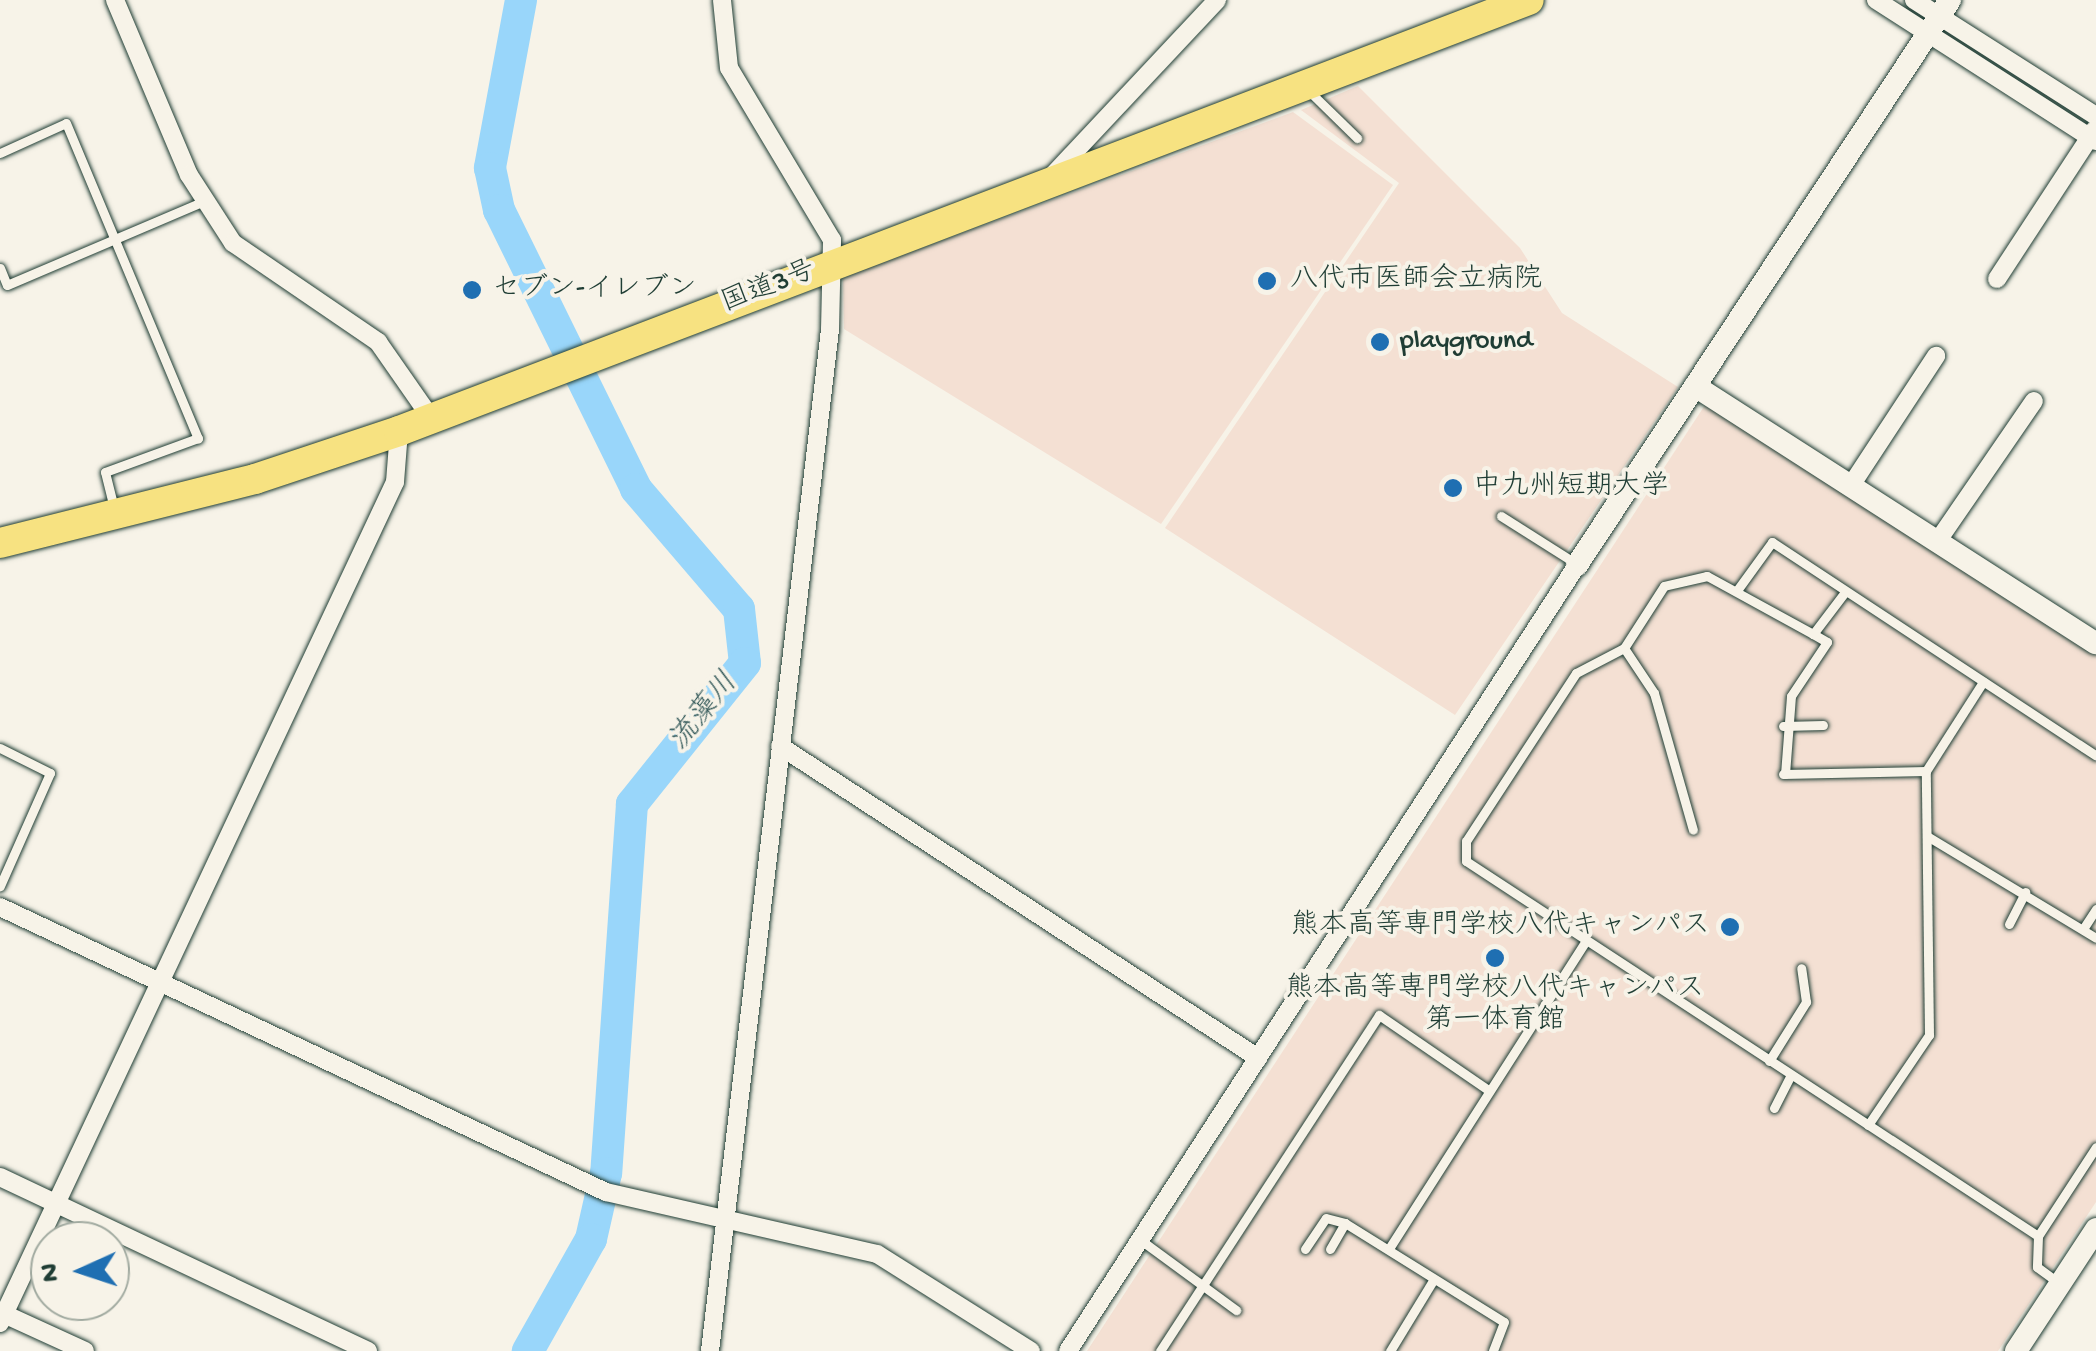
<!DOCTYPE html>
<html>
<head>
<meta charset="utf-8">
<style>
  body { margin:0 }
  #map { position:relative; width:2096px; height:1351px; overflow:hidden; background:#f7f3e8; font-family:"Gochi Hand","Klee One",sans-serif }
  div>[style] { position:absolute }
  .built>* { inset:0; background:#f4e0d3 }
  .river>* { height:32px; margin:-16px; padding:0 16px; transform-origin:16px; border-radius:16px; background:#99d6fa }
  .roads { filter:drop-shadow(0 0 2px #1f3d34) drop-shadow(0 0 2px #1f3d34) }
  .lane>* { height:9px; margin:-4.5px; padding:0 4.5px; transform-origin:4.5px; border-radius:4.5px; background:#f7f3e8 }
  .street>* { height:18px; margin:-9px; padding:0 9px; transform-origin:9px; border-radius:9px; background:#f7f3e8 }
  .secondary>* { height:22px; margin:-11px; padding:0 11px; transform-origin:11px; border-radius:11px; background:#f7f3e8 }
  .highway>* { height:30px; margin:-15px; padding:0 15px; transform-origin:15px; border-radius:15px; background:#f7e281 }
  .dots>* { width:28px; height:28px; translate:-50% -50%; box-sizing:border-box; border:5px solid #f7f3e8; border-radius:50% }
  span { translate:-50% -50%; white-space:nowrap; text-align:center; line-height:1.15; -webkit-text-stroke:8px #f7f3e8; paint-order:stroke }
  .poi-label { font-size:28px; color:#1f3d34 }
  .left { translate:0 -50%; text-align:left }
  .right { translate:-100% -50%; text-align:right }
  .street-label { font-size:28px; color:#1f3d34 }
  .water-label { font-size:30px; color:#375c5c; font-style:italic }
  .north { position:absolute; left:30px; top:1221px; width:100px; height:100px; box-sizing:border-box; background:#f7f3e8; border:2px solid #a1aaa0; border-radius:50%; rotate:267deg; font-size:28px; font-weight:700; line-height:40px; text-align:center; color:#1f3d34 }
  .north::after { content:''; display:block; margin:auto; width:35px; height:45px; background:#1f6fb2; clip-path:polygon(50% 0,100% 100%,50% 72%,0 100%) }
</style>
</head>
<body>
<div id="map">
  <div class="built">
    <div style="clip-path:polygon(1358px 86px,1520px 248px,1562px 313px,1678px 387px,1455px 715px,1165px 528px,1399px 183px,1301px 110px)"></div>
    <div style="clip-path:polygon(1293px 112px,1393px 185px,1161px 524px,844px 329px,843px 277px)"></div>
    <div style="clip-path:polygon(1705px 405px,2096px 653px,2096px 1202px,1998px 1351px,1087px 1351px)"></div>
  </div>
  <div class="river">
    <div style="left:521px;top:0;width:171px;rotate:100.5deg"></div>
    <div style="left:490px;top:168px;width:43px;rotate:77.9deg"></div>
    <div style="left:499px;top:210px;width:311px;rotate:63.8deg"></div>
    <div style="left:636px;top:489px;width:158px;rotate:49.4deg"></div>
    <div style="left:739px;top:609px;width:54px;rotate:83.7deg"></div>
    <div style="left:745px;top:663px;width:181px;rotate:128.7deg"></div>
    <div style="left:632px;top:804px;width:370px;rotate:94deg"></div>
    <div style="left:606px;top:1173px;width:68px;rotate:102.8deg"></div>
    <div style="left:591px;top:1239px;width:129px;rotate:119.4deg"></div>
  </div>
  <div class="roads">
    <div class="lane">
      <div style="left:1310px;top:92px;width:66px;rotate:44.4deg"></div>
      <div style="left:0;top:153px;width:72px;rotate:-24.4deg"></div>
      <div style="left:66px;top:123px;width:342px;rotate:67.3deg"></div>
      <div style="left:198px;top:438px;width:99px;rotate:159.9deg"></div>
      <div style="left:105px;top:472px;width:37px;rotate:76deg"></div>
      <div style="left:0;top:268px;width:18px;rotate:68deg"></div>
      <div style="left:7px;top:285px;width:214px;rotate:-23.1deg"></div>
      <div style="left:1501px;top:516px;width:88px;rotate:32.4deg"></div>
      <div style="left:1738px;top:589px;width:58px;rotate:-54.1deg"></div>
      <div style="left:1772px;top:542px;width:388px;rotate:33.4deg"></div>
      <div style="left:1845px;top:592px;width:53px;rotate:127.3deg"></div>
      <div style="left:1813px;top:634px;width:121px;rotate:-151.3deg"></div>
      <div style="left:1707px;top:576px;width:44px;rotate:166.9deg"></div>
      <div style="left:1664px;top:586px;width:74px;rotate:122.8deg"></div>
      <div style="left:1624px;top:648px;width:54px;rotate:152.5deg"></div>
      <div style="left:1576px;top:673px;width:201px;rotate:123.2deg"></div>
      <div style="left:1466px;top:841px;width:20px;rotate:90deg"></div>
      <div style="left:1466px;top:861px;width:684px;rotate:33.25deg"></div>
      <div style="left:2038px;top:1236px;width:31px;rotate:92deg"></div>
      <div style="left:2037px;top:1267px;width:26px;rotate:36deg"></div>
      <div style="left:1624px;top:648px;width:54px;rotate:56.3deg"></div>
      <div style="left:1654px;top:693px;width:142px;rotate:74.1deg"></div>
      <div style="left:1783px;top:726px;width:40px;rotate:-1.4deg"></div>
      <div style="left:0;top:748px;width:56px;rotate:26.6deg"></div>
      <div style="left:50px;top:773px;width:124px;rotate:113.9deg"></div>
      <div style="left:1783px;top:774px;width:143px;rotate:-1.2deg"></div>
      <div style="left:1785px;top:774px;width:78px;rotate:-85.6deg"></div>
      <div style="left:1791px;top:696px;width:65px;rotate:-56.3deg"></div>
      <div style="left:1827px;top:642px;width:16px;rotate:-150deg"></div>
      <div style="left:1927px;top:836px;width:197px;rotate:31.1deg"></div>
      <div style="left:2009px;top:924px;width:36px;rotate:-63deg"></div>
      <div style="left:2083px;top:929px;width:24px;rotate:-57deg"></div>
      <div style="left:1769px;top:1061px;width:70px;rotate:-57.9deg"></div>
      <div style="left:1806px;top:1002px;width:34px;rotate:-98deg"></div>
      <div style="left:1774px;top:1108px;width:37px;rotate:-63deg"></div>
      <div style="left:1868px;top:1125px;width:109px;rotate:-55.9deg"></div>
      <div style="left:1929px;top:1035px;width:264px;rotate:-90.7deg"></div>
      <div style="left:1926px;top:771px;width:106px;rotate:-57.4deg"></div>
      <div style="left:2038px;top:1236px;width:106px;rotate:-56.9deg"></div>
      <div style="left:1142px;top:1241px;width:117px;rotate:36.3deg"></div>
      <div style="left:1390px;top:1247px;width:360px;rotate:-57.4deg"></div>
      <div style="left:1305px;top:1249px;width:37px;rotate:-56deg"></div>
      <div style="left:1326px;top:1218px;width:20px;rotate:15deg"></div>
      <div style="left:1345px;top:1223px;width:187px;rotate:31.9deg"></div>
      <div style="left:1504px;top:1322px;width:31px;rotate:111deg"></div>
      <div style="left:1330px;top:1249px;width:30px;rotate:-60deg"></div>
      <div style="left:1160px;top:1351px;width:401px;rotate:-56.9deg"></div>
      <div style="left:1379px;top:1015px;width:132px;rotate:34.5deg"></div>
      <div style="left:1390px;top:1351px;width:84px;rotate:-58.6deg"></div>
    </div>
    <div class="street">
      <div style="left:115px;top:0;width:190px;rotate:67.1deg"></div>
      <div style="left:189px;top:175px;width:81px;rotate:57.1deg"></div>
      <div style="left:233px;top:243px;width:176px;rotate:34.3deg"></div>
      <div style="left:378px;top:342px;width:93px;rotate:55.1deg"></div>
      <div style="left:1876px;top:0;width:261px;rotate:32.7deg"></div>
      <div style="left:1914px;top:0;width:216px;rotate:32.5deg"></div>
      <div style="left:1050px;top:178px;width:244px;rotate:-46.8deg"></div>
      <div style="left:1997px;top:279px;width:179px;rotate:-56.8deg"></div>
      <div style="left:1850px;top:487px;width:157px;rotate:-56.7deg"></div>
      <div style="left:1937px;top:542px;width:171px;rotate:-55.5deg"></div>
      <div style="left:780px;top:746px;width:571px;rotate:33.13deg"></div>
      <div style="left:0;top:907px;width:670px;rotate:25.19deg"></div>
      <div style="left:606px;top:1192px;width:278px;rotate:12.9deg"></div>
      <div style="left:877px;top:1254px;width:182px;rotate:32.2deg"></div>
      <div style="left:0;top:1177px;width:407px;rotate:25.3deg"></div>
      <div style="left:4px;top:1314px;width:89px;rotate:24.6deg"></div>
      <div style="left:0;top:1323px;width:929px;rotate:-64.84deg"></div>
      <div style="left:395px;top:482px;width:51px;rotate:-85.5deg"></div>
      <div style="left:710px;top:1351px;width:1028px;rotate:-83.3deg"></div>
      <div style="left:830px;top:330px;width:90px;rotate:-88.7deg"></div>
      <div style="left:832px;top:240px;width:200px;rotate:-120.9deg"></div>
      <div style="left:729px;top:68px;width:68px;rotate:-95.9deg"></div>
      <div style="left:1068px;top:1351px;width:936px;rotate:-57.07deg"></div>
    </div>
    <div class="secondary">
      <div style="left:1695px;top:386px;width:476px;rotate:32.7deg"></div>
      <div style="left:1577px;top:565px;width:677px;rotate:-56.57deg"></div>
      <div style="left:2016px;top:1351px;width:146px;rotate:-56.7deg"></div>
    </div>
    <div class="highway">
      <div style="left:0;top:543px;width:263px;rotate:-14.1deg"></div>
      <div style="left:255px;top:479px;width:152px;rotate:-18.4deg"></div>
      <div style="left:399px;top:431px;width:1209px;rotate:-20.88deg"></div>
    </div>
  </div>
  <div class="dots">
    <div style="left:1267px;top:281px;background:#1f6fb2"></div>
    <div style="left:472px;top:290px;background:#1f6fb2"></div>
    <div style="left:1380px;top:342px;background:#1f6fb2"></div>
    <div style="left:1453px;top:488px;background:#1f6fb2"></div>
    <div style="left:1730px;top:927px;background:#1f6fb2"></div>
    <div style="left:1495px;top:958px;background:#1f6fb2"></div>
  </div>
  <div class="poi-label">
    <span class="left" style="left:1290px;top:281px">八代市医師会立病院</span>
    <span class="left" style="left:492px;top:290px">セブン-イレブン</span>
    <span class="left" style="left:1400px;top:342px">playground</span>
    <span class="left" style="left:1473px;top:488px">中九州短期大学</span>
    <span class="right" style="left:1710px;top:927px">熊本高等専門学校八代キャンパス</span>
    <span style="left:1495px;top:1006px">熊本高等専門学校八代キャンパス<br>第一体育館</span>
  </div>
  <div class="street-label">
    <span style="left:769px;top:288px;rotate:-21deg">国道3号</span>
  </div>
  <div class="water-label">
    <span style="left:705px;top:713px;rotate:-51deg">流藻川</span>
  </div>
  <div class="north">N</div>
</div>
</body>
</html>
